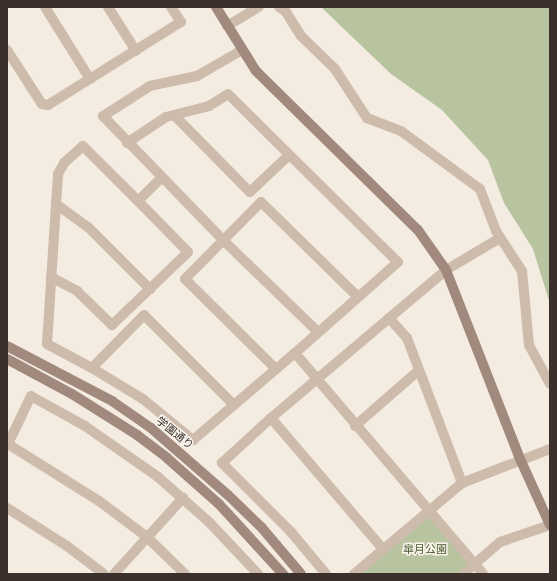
<!DOCTYPE html>
<html>
<head>
<meta charset="utf-8">
<style>
  body { margin:0 }
  #map { position:relative; width:557px; height:581px; overflow:hidden; background:#f4ebe1; font-family:"Titillium Web","Noto Sans JP",sans-serif }
  div>[style] { position:absolute }
  .green>* { inset:0; background:#b8c4a0 }
  .street>* { height:10px; margin:-5px; padding:0 5px; transform-origin:5px; border-radius:5px; background:#cdbbac }
  .secondary>* { height:10px; margin:-5px; padding:0 5px; transform-origin:5px; border-radius:5px; background:#a18a7d }
  span { translate:-50% -50%; white-space:nowrap; text-align:center; line-height:1.15; -webkit-text-stroke:3px #fbf5ee; paint-order:stroke }
  .street-label { font-size:11px; color:#3b302b }
  .park-label { font-size:11px; color:#4a5a2e }
  .frame { position:absolute; inset:0; border:8px solid #3b302b; pointer-events:none }
</style>
</head>
<body>
<div id="map">
  <div class="green">
    <div style="clip-path:polygon(321px 7px,550px 7px,550px 304px,533px 249px,504px 203px,488px 160px,442px 110px,391px 74px)"></div>
    <div style="clip-path:polygon(428px 514px,470px 564px,460px 574px,359px 574px)"></div>
  </div>
  <div class="street">
    <div style="left:45px;top:7px;width:85px;rotate:58deg"></div>
    <div style="left:108px;top:7px;width:52px;rotate:57.5deg"></div>
    <div style="left:279px;top:7px;width:9px;rotate:36deg"></div>
    <div style="left:286px;top:12px;width:28px;rotate:58deg"></div>
    <div style="left:301px;top:36px;width:47px;rotate:44.1deg"></div>
    <div style="left:335px;top:69px;width:59px;rotate:56.9deg"></div>
    <div style="left:367px;top:118px;width:36px;rotate:21deg"></div>
    <div style="left:401px;top:131px;width:98px;rotate:36.3deg"></div>
    <div style="left:480px;top:189px;width:45px;rotate:69.1deg"></div>
    <div style="left:496px;top:231px;width:48px;rotate:57deg"></div>
    <div style="left:522px;top:271px;width:74px;rotate:84.6deg"></div>
    <div style="left:529px;top:345px;width:44px;rotate:61.7deg"></div>
    <div style="left:227px;top:26px;width:37px;rotate:-31deg"></div>
    <div style="left:7px;top:50px;width:64px;rotate:57.1deg"></div>
    <div style="left:42px;top:104px;width:6px;rotate:9deg"></div>
    <div style="left:48px;top:105px;width:157px;rotate:-32deg"></div>
    <div style="left:181px;top:22px;width:18px;rotate:-124deg"></div>
    <div style="left:242px;top:50px;width:52px;rotate:150deg"></div>
    <div style="left:197px;top:76px;width:48px;rotate:168deg"></div>
    <div style="left:150px;top:86px;width:56px;rotate:147.4deg"></div>
    <div style="left:103px;top:116px;width:174px;rotate:45.9deg"></div>
    <div style="left:224px;top:241px;width:131px;rotate:44.1deg"></div>
    <div style="left:174px;top:115px;width:108px;rotate:45.4deg"></div>
    <div style="left:250px;top:192px;width:54px;rotate:-43.5deg"></div>
    <div style="left:127px;top:143px;width:47px;rotate:-33.7deg"></div>
    <div style="left:166px;top:117px;width:44px;rotate:-14.3deg"></div>
    <div style="left:209px;top:106px;width:22px;rotate:-32deg"></div>
    <div style="left:228px;top:94px;width:239px;rotate:44.7deg"></div>
    <div style="left:398px;top:262px;width:137px;rotate:138.5deg"></div>
    <div style="left:295px;top:353px;width:290px;rotate:49.6deg"></div>
    <div style="left:56px;top:204px;width:30px;rotate:-86deg"></div>
    <div style="left:58px;top:174px;width:13px;rotate:-61deg"></div>
    <div style="left:64px;top:163px;width:25px;rotate:-42deg"></div>
    <div style="left:83px;top:146px;width:78px;rotate:45deg"></div>
    <div style="left:138px;top:201px;width:33px;rotate:-45deg"></div>
    <div style="left:51px;top:277px;width:30px;rotate:28deg"></div>
    <div style="left:77px;top:291px;width:49px;rotate:44.2deg"></div>
    <div style="left:112px;top:325px;width:105px;rotate:-43.8deg"></div>
    <div style="left:188px;top:252px;width:71px;rotate:-134.4deg"></div>
    <div style="left:389px;top:318px;width:27px;rotate:48deg"></div>
    <div style="left:407px;top:338px;width:155px;rotate:69.2deg"></div>
    <div style="left:92px;top:368px;width:51px;rotate:-151.9deg"></div>
    <div style="left:47px;top:344px;width:140px;rotate:-86.3deg"></div>
    <div style="left:56px;top:204px;width:39px;rotate:36deg"></div>
    <div style="left:88px;top:227px;width:88px;rotate:45deg"></div>
    <div style="left:276px;top:369px;width:128px;rotate:-135.3deg"></div>
    <div style="left:185px;top:279px;width:108px;rotate:-45.4deg"></div>
    <div style="left:261px;top:202px;width:136px;rotate:44.4deg"></div>
    <div style="left:234px;top:405px;width:127px;rotate:-135deg"></div>
    <div style="left:144px;top:315px;width:74px;rotate:134.5deg"></div>
    <div style="left:92px;top:368px;width:60px;rotate:31.3deg"></div>
    <div style="left:143px;top:399px;width:65px;rotate:39.4deg"></div>
    <div style="left:193px;top:440px;width:134px;rotate:-40.5deg"></div>
    <div style="left:271px;top:418px;width:172px;rotate:49.5deg"></div>
    <div style="left:355px;top:426px;width:82px;rotate:-41.1deg"></div>
    <div style="left:7px;top:508px;width:71px;rotate:32.3deg"></div>
    <div style="left:67px;top:546px;width:46px;rotate:37.1deg"></div>
    <div style="left:114px;top:574px;width:103px;rotate:-47.8deg"></div>
    <div style="left:185px;top:574px;width:53px;rotate:-135.8deg"></div>
    <div style="left:147px;top:537px;width:60px;rotate:-143.1deg"></div>
    <div style="left:99px;top:501px;width:107px;rotate:-147.9deg"></div>
    <div style="left:8px;top:444px;width:53px;rotate:-64.4deg"></div>
    <div style="left:31px;top:396px;width:62px;rotate:29.1deg"></div>
    <div style="left:85px;top:426px;width:89px;rotate:34.9deg"></div>
    <div style="left:158px;top:477px;width:68px;rotate:41.4deg"></div>
    <div style="left:209px;top:522px;width:71px;rotate:46.7deg"></div>
    <div style="left:326px;top:574px;width:55px;rotate:-129.8deg"></div>
    <div style="left:291px;top:532px;width:98px;rotate:-135deg"></div>
    <div style="left:222px;top:463px;width:67px;rotate:-42.6deg"></div>
    <div style="left:271px;top:418px;width:229px;rotate:-40.2deg"></div>
    <div style="left:446px;top:270px;width:63px;rotate:-30.7deg"></div>
    <div style="left:354px;top:574px;width:141px;rotate:-40.1deg"></div>
    <div style="left:462px;top:483px;width:94px;rotate:-21.1deg"></div>
    <div style="left:463px;top:574px;width:49px;rotate:-40.9deg"></div>
    <div style="left:500px;top:542px;width:53px;rotate:-18.8deg"></div>
  </div>
  <div class="secondary">
    <div style="left:216px;top:7px;width:75px;rotate:58deg"></div>
    <div style="left:256px;top:71px;width:227px;rotate:44.5deg"></div>
    <div style="left:418px;top:230px;width:49px;rotate:55deg"></div>
    <div style="left:446px;top:270px;width:205px;rotate:68.6deg"></div>
    <div style="left:521px;top:461px;width:70px;rotate:65.6deg"></div>
    <div style="left:7px;top:346px;width:119px;rotate:27.6deg"></div>
    <div style="left:112px;top:401px;width:47px;rotate:34.7deg"></div>
    <div style="left:151px;top:428px;width:102px;rotate:41deg"></div>
    <div style="left:228px;top:495px;width:47px;rotate:44.1deg"></div>
    <div style="left:262px;top:528px;width:60px;rotate:49.7deg"></div>
    <div style="left:7px;top:359px;width:74px;rotate:28.3deg"></div>
    <div style="left:72px;top:394px;width:77px;rotate:32.2deg"></div>
    <div style="left:137px;top:435px;width:38px;rotate:37deg"></div>
    <div style="left:167px;top:458px;width:69px;rotate:41.5deg"></div>
    <div style="left:219px;top:504px;width:95px;rotate:47.6deg"></div>
  </div>
  <div class="street-label">
    <span style="left:175px;top:433px;rotate:39deg">学園通り</span>
  </div>
  <div class="park-label">
    <span style="left:425px;top:549px">皐月公園</span>
  </div>
  <div class="frame"></div>
</div>
</body>
</html>
